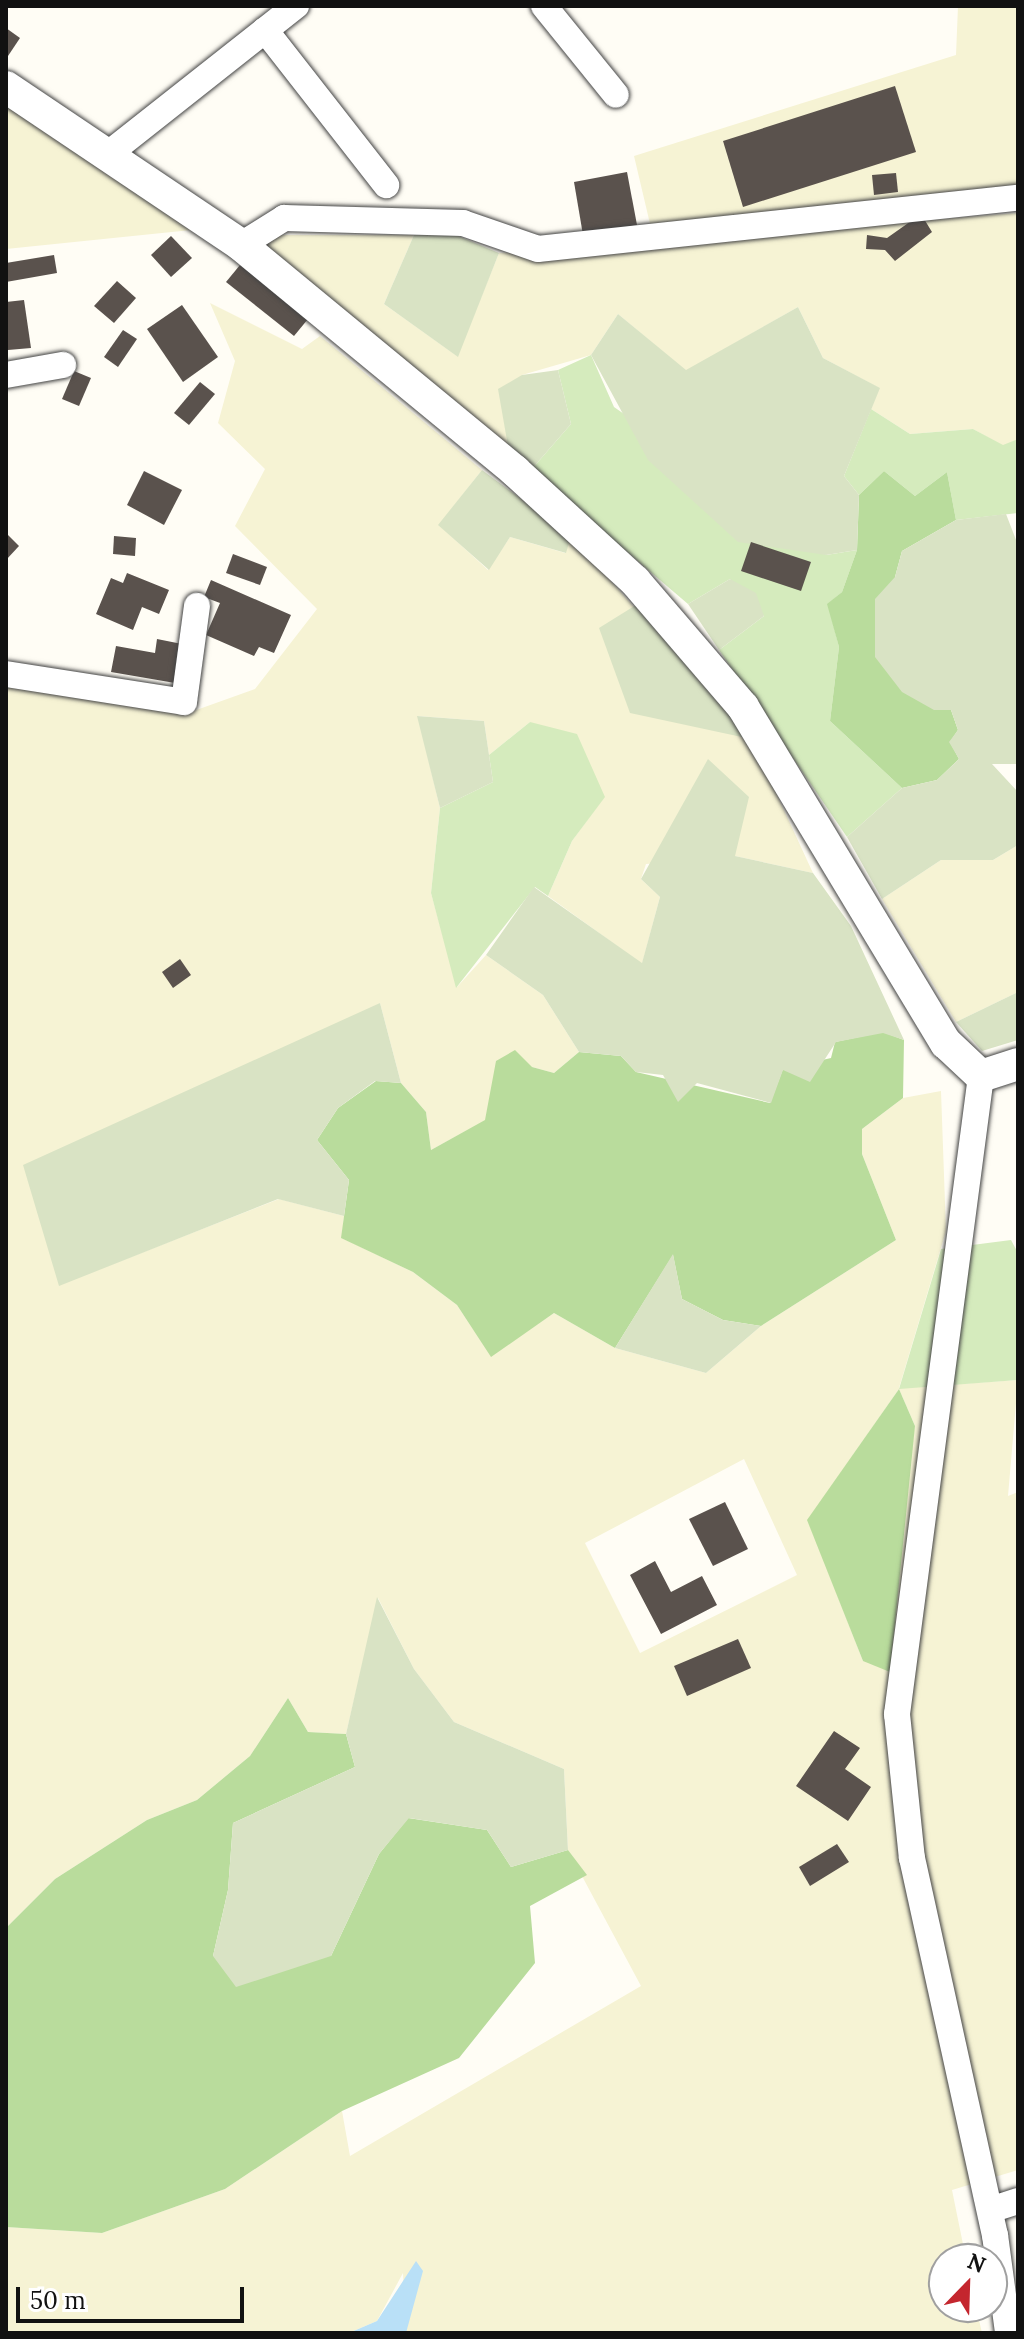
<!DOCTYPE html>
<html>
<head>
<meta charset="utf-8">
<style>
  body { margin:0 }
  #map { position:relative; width:1024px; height:2339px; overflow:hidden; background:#fffdf5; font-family:Lora,serif }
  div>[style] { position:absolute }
  .farmland>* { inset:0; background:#f6f3d4 }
  .green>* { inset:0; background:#d5ebbd }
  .forest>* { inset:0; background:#b9dc9c }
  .cemetery>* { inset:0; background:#d9e3c4 }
  .water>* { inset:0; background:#b9e0f7 }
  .building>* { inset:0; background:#5a524d }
  .roads { filter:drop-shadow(0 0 2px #444) drop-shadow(0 0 2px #444) }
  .minor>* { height:26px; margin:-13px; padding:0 13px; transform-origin:13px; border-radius:13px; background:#fff }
  .tertiary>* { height:32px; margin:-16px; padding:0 16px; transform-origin:16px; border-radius:16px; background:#fff }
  span { translate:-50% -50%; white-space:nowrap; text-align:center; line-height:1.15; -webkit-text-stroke:8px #fff; paint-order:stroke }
  .frame { position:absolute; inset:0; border:8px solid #111; pointer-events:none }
  .north { position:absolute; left:928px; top:2243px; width:80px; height:80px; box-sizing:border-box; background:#fff; border:2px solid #a0a0a0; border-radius:50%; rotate:23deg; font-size:22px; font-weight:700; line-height:32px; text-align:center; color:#111 }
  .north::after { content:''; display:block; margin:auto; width:28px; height:36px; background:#c4262e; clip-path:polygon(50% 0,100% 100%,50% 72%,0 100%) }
  .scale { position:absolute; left:16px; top:2287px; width:228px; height:36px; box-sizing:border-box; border:4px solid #111; border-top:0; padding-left:10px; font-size:24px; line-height:28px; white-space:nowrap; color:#111; -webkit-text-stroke:6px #fff; paint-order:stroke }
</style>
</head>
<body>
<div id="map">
  <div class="farmland">
    <div style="clip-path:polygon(958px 6px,1018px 6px,1018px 185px,651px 228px,634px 156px,956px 55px)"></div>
    <div style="clip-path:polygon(6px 104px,201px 229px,6px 249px)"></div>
    <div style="clip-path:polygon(1018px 213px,1018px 439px,1003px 446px,973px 429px,910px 434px,871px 409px,879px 388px,823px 358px,798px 307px,686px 371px,618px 314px,591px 355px,522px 375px,509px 452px,262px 248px,278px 235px,414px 235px,384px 304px,457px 356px,499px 253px)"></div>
    <div style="clip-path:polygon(evenodd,210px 303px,302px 349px,320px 336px,482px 470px,439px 525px,488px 570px,510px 537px,565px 553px,571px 536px,751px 739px,813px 873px,735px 856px,646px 864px,641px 879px,660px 897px,642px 964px,548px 896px,572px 841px,604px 797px,530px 722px,489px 755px,484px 721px,418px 716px,440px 808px,431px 893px,457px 987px,486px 955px,543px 995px,579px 1052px,554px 1073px,532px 1067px,486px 1120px,431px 1150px,426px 1112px,401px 1083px,380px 1003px,59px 1285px,279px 1199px,344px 1216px,342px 1238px,413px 1272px,457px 1305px,491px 1356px,554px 1313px,615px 1348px,706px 1373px,761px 1326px,896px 1240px,862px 1154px,862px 1129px,903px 1098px,941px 1091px,946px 1231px,899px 1388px,1018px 1380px,1008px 1496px,1018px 1492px,1018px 2170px,952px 2190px,966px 2259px,944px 2259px,944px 2307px,976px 2307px,982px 2333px,406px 2333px,403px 2273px,377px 2321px,349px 2333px,6px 2333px,6px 2227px,102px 2233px,225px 2189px,342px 2111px,350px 2156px,641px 1986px,568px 1850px,564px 1769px,454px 1722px,414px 1669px,378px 1598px,346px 1734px,308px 1732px,288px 1698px,250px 1756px,197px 1800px,147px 1820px,55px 1879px,6px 1928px,6px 685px,188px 713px,255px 689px,317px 609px,235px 526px,265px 469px,218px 423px,235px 361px,210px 303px,899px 1389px,915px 1426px,863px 1661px,808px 1520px,899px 1389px,210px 303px,744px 1459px,797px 1575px,640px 1653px,585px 1543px,744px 1459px)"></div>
    <div style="clip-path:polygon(1018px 845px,1018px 992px,956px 1022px,882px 899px,941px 860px,993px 860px)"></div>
  </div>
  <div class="green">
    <div style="clip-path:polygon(591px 355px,614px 407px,826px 555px,857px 550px,842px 592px,828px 604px,839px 647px,830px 721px,902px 788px,847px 837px,719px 650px,764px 616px,730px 579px,688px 604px,531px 470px,571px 424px,558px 370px)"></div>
    <div style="clip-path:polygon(871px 409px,910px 434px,973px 429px,1003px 445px,1018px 439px,1018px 513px,956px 520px,947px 472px,915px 496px,884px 471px,859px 495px,844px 476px)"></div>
    <div style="clip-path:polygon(530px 722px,577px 734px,605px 797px,572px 841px,548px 896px,535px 887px,456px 988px,431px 893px,440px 808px,493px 782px,489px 755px)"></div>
    <div style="clip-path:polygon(1011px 1240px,1018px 1253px,1018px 1380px,899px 1389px,941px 1249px)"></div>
  </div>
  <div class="forest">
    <div style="clip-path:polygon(884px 471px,915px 496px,947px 472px,956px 520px,902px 551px,895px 577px,951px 710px,958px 730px,950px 742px,959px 759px,937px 780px,902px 788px,830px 721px,839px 647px,827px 604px,842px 592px,857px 550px,859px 495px)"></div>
    <div style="clip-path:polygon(883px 1032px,904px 1040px,903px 1098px,862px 1129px,862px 1154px,896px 1240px,761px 1326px,723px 1320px,682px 1299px,673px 1255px,615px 1348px,554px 1313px,491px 1357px,457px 1305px,413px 1272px,341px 1238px,349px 1180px,317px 1140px,338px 1108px,376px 1081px,401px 1083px,426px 1112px,431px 1150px,485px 1120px,496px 1061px,515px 1050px,532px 1067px,554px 1073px,579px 1052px,621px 1056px,636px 1072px,770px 1103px,783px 1069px,831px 1058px,835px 1042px)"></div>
    <div style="clip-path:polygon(899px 1389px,915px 1426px,890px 1672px,863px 1661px,807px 1520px)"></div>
    <div style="clip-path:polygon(288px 1698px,308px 1732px,346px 1734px,355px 1767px,233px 1823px,228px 1890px,213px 1956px,331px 1956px,379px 1854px,408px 1818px,487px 1830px,511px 1867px,568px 1850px,587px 1875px,530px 1906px,535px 1963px,459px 2058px,342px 2111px,225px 2189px,102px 2233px,6px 2227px,6px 1928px,55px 1879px,147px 1820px,197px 1800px,250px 1756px)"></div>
  </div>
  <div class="cemetery">
    <div style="clip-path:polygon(451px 233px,499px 253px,458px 357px,384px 304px,414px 235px)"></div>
    <div style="clip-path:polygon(798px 307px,823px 358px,880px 388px,844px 476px,859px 495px,857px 550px,826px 555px,738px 542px,648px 460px,591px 355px,618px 314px,686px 370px)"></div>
    <div style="clip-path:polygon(558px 370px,571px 424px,531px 470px,509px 452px,498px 389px,522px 375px)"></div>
    <div style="clip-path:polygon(482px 470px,571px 536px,566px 553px,510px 537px,489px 570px,438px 525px)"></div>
    <div style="clip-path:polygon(1006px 514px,1018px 545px,1018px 764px,992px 764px,1018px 792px,1018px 845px,993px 860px,941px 860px,882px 899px,847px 837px,902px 788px,937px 780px,959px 759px,949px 742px,958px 730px,951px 710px,934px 710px,902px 692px,875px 657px,875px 599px,895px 577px,902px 551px,956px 520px)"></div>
    <div style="clip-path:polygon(730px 579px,756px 593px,764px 616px,719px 650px,688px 604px)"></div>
    <div style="clip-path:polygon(636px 605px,751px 739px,630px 713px,599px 628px)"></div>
    <div style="clip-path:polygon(417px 716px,484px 721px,493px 782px,440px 808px)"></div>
    <div style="clip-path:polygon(708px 759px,749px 797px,735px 856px,813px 873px,851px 926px,904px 1040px,883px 1033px,836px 1042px,810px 1082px,783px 1070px,771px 1103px,697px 1083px,678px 1102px,663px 1075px,636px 1072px,621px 1056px,579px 1052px,543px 995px,486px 955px,534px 887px,642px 963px,660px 897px,641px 879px)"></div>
    <div style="clip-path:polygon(1018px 992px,1018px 1040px,982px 1051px,956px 1022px)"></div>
    <div style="clip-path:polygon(380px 1003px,401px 1083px,375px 1081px,338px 1108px,317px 1140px,349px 1180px,344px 1216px,278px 1199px,59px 1286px,23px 1165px)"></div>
    <div style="clip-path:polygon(673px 1254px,682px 1299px,723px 1320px,761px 1326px,706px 1373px,615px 1348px)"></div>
    <div style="clip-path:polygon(377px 1597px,414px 1669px,454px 1722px,564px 1769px,568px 1850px,511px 1867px,487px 1830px,409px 1818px,379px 1854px,331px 1956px,236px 1987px,213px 1956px,228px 1890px,233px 1823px,355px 1767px,346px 1734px)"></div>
  </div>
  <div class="water">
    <div style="clip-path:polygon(416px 2261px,423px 2271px,406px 2333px,349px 2333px,377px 2321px)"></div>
  </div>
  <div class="building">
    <div style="clip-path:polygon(6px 28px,20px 38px,6px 59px)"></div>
    <div style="clip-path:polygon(895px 86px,916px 152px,743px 207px,723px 141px)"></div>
    <div style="clip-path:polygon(627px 172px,637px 225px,583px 235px,574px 182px)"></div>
    <div style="clip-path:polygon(896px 173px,898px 192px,874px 195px,872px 175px)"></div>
    <div style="clip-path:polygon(921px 214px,932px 232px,895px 261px,885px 250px,866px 249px,867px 235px,887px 238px)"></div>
    <div style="clip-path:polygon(171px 236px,192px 258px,171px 277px,151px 255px)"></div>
    <div style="clip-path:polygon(54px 255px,57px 273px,6px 282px,6px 263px)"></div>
    <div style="clip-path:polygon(240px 265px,308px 319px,294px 336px,226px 282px)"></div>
    <div style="clip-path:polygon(117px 281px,136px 298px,114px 323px,94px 306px)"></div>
    <div style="clip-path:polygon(24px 300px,31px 348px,8px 350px,6px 302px)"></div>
    <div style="clip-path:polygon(182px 305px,218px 357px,183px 382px,147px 329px)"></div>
    <div style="clip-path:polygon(123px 330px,137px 339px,118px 367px,104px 357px)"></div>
    <div style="clip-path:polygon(74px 371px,91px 378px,79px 406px,62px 399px)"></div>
    <div style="clip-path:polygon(200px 382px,215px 394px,189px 425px,174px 413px)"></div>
    <div style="clip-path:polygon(144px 471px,182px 490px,164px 525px,127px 505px)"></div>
    <div style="clip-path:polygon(6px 533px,19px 546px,6px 560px)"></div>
    <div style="clip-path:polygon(114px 536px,136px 538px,135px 556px,113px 554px)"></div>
    <div style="clip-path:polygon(751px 542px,811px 562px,801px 591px,741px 571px)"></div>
    <div style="clip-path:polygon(233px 554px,267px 567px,260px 585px,226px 573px)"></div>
    <div style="clip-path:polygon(127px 573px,169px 590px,159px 614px,142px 607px,133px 630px,96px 614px,111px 578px,123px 583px)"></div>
    <div style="clip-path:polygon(211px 580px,291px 615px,274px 653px,259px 647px,254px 656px,206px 635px,220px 603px,204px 597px)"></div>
    <div style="clip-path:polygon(157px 639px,182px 644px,175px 683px,111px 672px,116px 646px,155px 653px)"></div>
    <div style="clip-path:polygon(180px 959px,191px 975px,173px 988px,162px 972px)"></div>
    <div style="clip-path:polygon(725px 1502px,748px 1549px,713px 1566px,689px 1519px)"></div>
    <div style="clip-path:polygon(655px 1561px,671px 1592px,702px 1576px,717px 1605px,661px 1634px,630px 1575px)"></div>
    <div style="clip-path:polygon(738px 1639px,751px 1668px,687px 1696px,674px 1666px)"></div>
    <div style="clip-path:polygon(834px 1731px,860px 1748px,845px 1769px,871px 1787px,848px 1821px,796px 1786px)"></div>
    <div style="clip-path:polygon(837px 1844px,849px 1862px,810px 1886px,799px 1867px)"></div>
  </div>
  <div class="roads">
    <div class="minor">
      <div style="left:544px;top:6px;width:114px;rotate:51deg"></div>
      <div style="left:265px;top:30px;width:197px;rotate:52deg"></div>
      <div style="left:107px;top:155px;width:241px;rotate:-38.3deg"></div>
      <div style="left:241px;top:245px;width:51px;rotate:-32.1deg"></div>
      <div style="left:284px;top:218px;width:179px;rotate:1.6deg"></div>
      <div style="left:463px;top:223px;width:79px;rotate:19.1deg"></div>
      <div style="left:538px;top:249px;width:483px;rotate:-6.1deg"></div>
      <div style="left:6px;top:375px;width:58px;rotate:-10deg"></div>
      <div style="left:6px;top:674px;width:180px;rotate:8.9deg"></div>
      <div style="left:184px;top:702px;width:97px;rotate:-82.3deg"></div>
      <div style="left:981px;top:1076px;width:644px;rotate:97.5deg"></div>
      <div style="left:897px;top:1714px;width:145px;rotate:84.1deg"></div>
      <div style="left:912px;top:1858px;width:386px;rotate:77.6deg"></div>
      <div style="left:995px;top:2235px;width:99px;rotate:82.4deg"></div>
      <div style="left:990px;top:2210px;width:29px;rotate:-18deg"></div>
    </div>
    <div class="tertiary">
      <div style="left:6px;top:87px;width:283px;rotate:33.9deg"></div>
      <div style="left:241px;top:245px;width:355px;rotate:39.5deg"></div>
      <div style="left:515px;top:471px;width:163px;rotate:42.5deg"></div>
      <div style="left:635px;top:581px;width:166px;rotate:49.4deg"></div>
      <div style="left:743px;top:707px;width:393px;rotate:58.9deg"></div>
      <div style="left:946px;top:1043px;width:48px;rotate:43.3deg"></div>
      <div style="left:981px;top:1076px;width:39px;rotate:-18deg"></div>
    </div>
  </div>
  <div class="frame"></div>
  <div class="north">N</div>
  <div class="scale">50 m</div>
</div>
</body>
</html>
